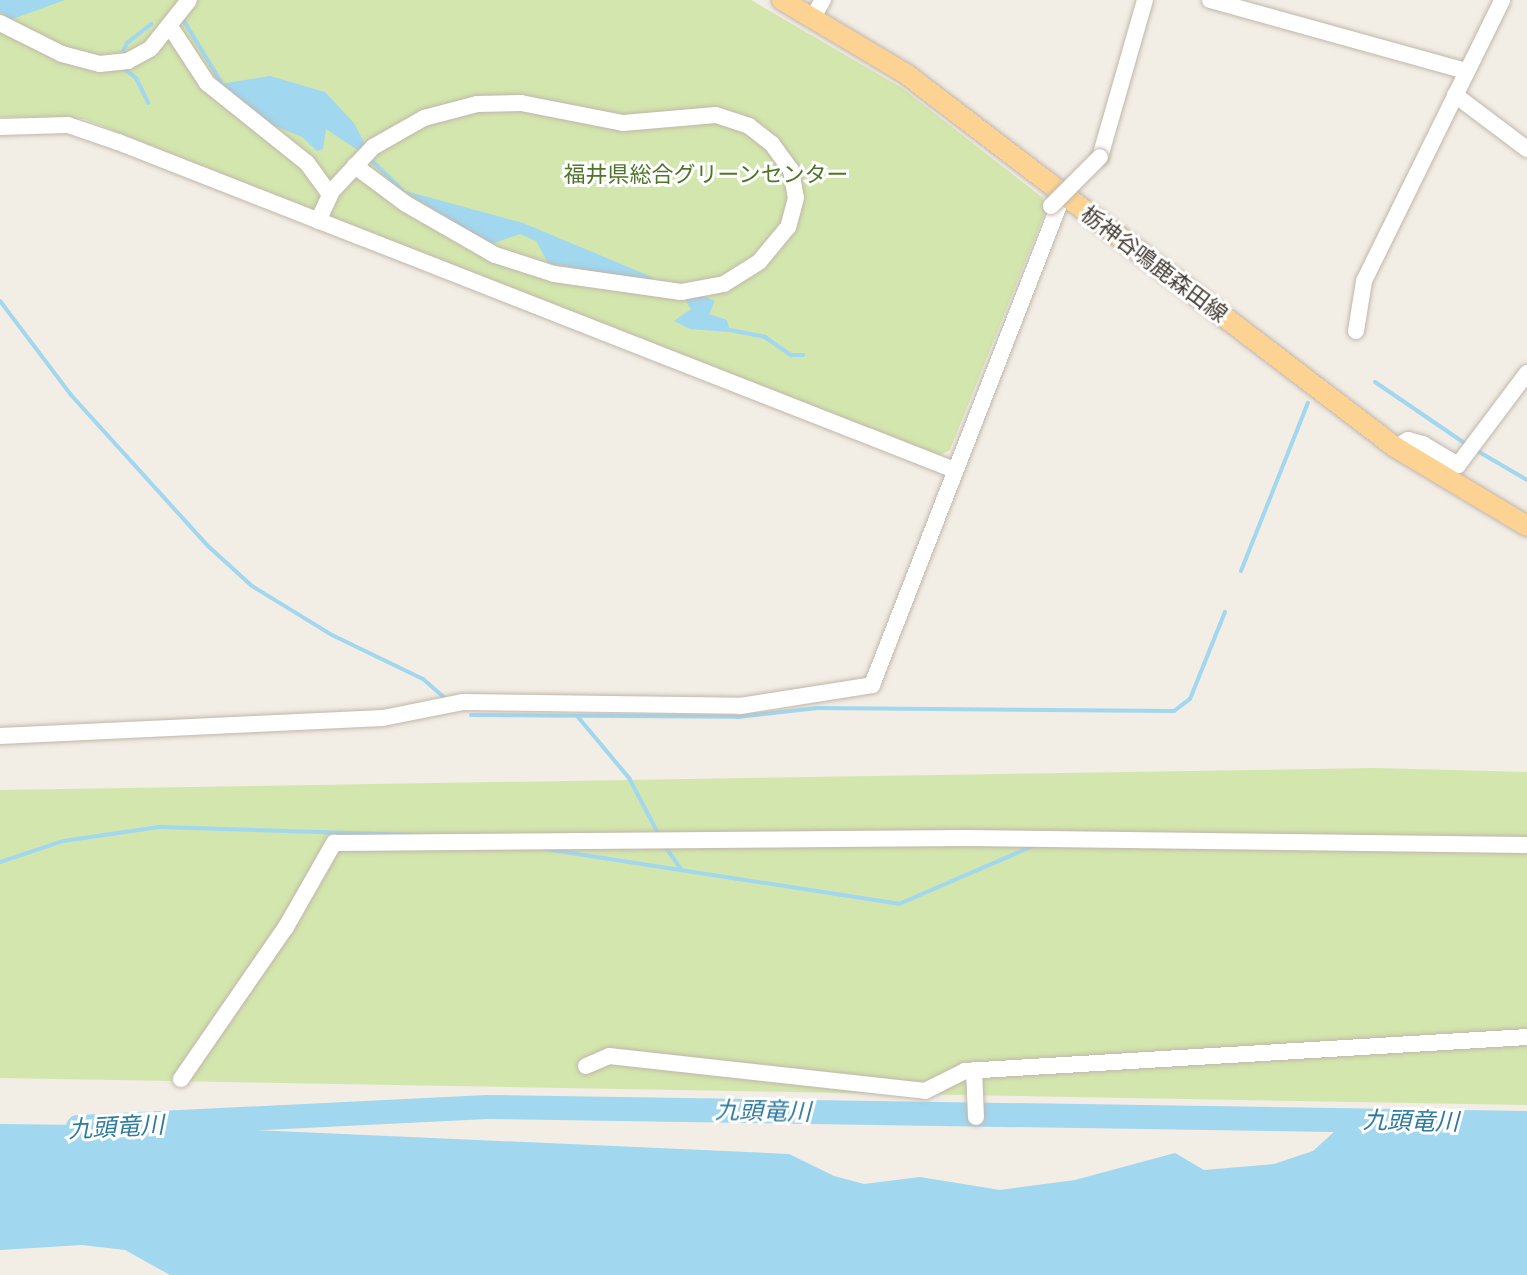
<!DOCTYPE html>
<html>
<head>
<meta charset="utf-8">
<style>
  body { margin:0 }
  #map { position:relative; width:1527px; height:1275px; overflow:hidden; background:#f2ede5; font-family:Inter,"Noto Sans JP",sans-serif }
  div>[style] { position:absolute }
  .green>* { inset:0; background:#d3e6ad }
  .water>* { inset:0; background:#a1d7ef }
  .stream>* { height:4px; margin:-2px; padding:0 2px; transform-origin:2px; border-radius:2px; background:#a1d7ef }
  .river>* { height:24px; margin:-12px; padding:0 12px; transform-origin:12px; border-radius:12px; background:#a1d7ef }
  .roads { filter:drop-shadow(0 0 2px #c0b6aa) drop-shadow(0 0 2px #c0b6aa) }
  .minor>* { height:16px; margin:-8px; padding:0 8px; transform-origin:8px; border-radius:8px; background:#fff }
  .major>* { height:20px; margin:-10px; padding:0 10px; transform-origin:10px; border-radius:10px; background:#fdd393 }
  .bridges { filter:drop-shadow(0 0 2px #c0b6aa) drop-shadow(0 0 2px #c0b6aa) }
  .minor-bridge>* { height:16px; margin:-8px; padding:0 8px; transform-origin:8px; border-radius:8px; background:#fff }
  span { translate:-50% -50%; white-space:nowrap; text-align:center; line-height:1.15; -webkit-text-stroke:6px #fff; paint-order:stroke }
  .park-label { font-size:22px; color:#4e7529 }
  .street-label { font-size:22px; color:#443c34 }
  .water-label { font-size:24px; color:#2c7a9e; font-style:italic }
</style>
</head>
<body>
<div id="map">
  <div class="green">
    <div style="clip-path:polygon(0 0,751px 0,902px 88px,1043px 198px,1046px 210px,950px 450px,936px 457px,84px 119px,0 117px)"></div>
    <div style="clip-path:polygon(1376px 768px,1527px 772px,1527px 1105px,0 1078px,0 790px)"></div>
  </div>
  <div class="water">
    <div style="clip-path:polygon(0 0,65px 0,10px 20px,0 12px)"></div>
    <div style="clip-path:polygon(270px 76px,325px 92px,354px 123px,367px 148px,362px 153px,326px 129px,323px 149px,317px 151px,302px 137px,263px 121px,220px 84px)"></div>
    <div style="clip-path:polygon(402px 190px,523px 223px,652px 277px,650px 282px,548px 263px,536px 241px,520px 234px,494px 243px,478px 238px)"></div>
    <div style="clip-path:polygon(701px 295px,715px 301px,709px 314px,727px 320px,730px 332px,690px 329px,674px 321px,691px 309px,684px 298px)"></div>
    <div style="clip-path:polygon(1527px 1113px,1527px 1275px,170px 1275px,125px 1250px,82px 1245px,0 1250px,0 1124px,167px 1126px,789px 1154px,834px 1176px,864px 1184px,920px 1177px,1000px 1190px,1075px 1180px,1175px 1153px,1204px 1170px,1274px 1164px,1313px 1151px,1344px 1123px,1369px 1117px,1444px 1115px,1485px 1128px,1505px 1126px)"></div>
  </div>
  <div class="stream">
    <div style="left:181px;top:16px;width:77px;rotate:58.8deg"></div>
    <div style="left:120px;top:58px;width:17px;rotate:-65deg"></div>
    <div style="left:127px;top:43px;width:31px;rotate:-38deg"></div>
    <div style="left:122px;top:67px;width:18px;rotate:38deg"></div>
    <div style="left:136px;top:78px;width:28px;rotate:64deg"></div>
    <div style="left:369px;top:158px;width:46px;rotate:44.1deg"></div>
    <div style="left:0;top:301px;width:118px;rotate:52.9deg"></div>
    <div style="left:71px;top:395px;width:204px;rotate:47.8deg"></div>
    <div style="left:208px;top:546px;width:59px;rotate:42.3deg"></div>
    <div style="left:252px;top:586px;width:94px;rotate:31.5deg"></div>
    <div style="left:332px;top:635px;width:101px;rotate:25.8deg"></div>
    <div style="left:423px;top:679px;width:30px;rotate:41deg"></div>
    <div style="left:730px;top:330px;width:36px;rotate:11deg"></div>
    <div style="left:765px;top:337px;width:32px;rotate:35deg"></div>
    <div style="left:791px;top:355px;width:12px"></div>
    <div style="left:1375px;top:382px;width:110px;rotate:34.3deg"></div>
    <div style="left:1474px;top:449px;width:61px;rotate:30.3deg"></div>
    <div style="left:1241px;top:571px;width:181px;rotate:-68.3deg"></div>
    <div style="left:471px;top:715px;width:267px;rotate:0.4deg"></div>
    <div style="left:738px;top:717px;width:80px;rotate:-6.5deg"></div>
    <div style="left:817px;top:708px;width:357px;rotate:0.5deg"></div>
    <div style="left:1174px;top:711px;width:20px;rotate:-37deg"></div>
    <div style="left:1190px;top:699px;width:94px;rotate:-68.1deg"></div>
    <div style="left:578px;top:717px;width:80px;rotate:50.1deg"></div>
    <div style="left:629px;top:778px;width:67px;rotate:62.3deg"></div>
    <div style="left:664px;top:845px;width:29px;rotate:55deg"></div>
    <div style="left:545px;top:849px;width:358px;rotate:8.8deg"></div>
    <div style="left:899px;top:904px;width:146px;rotate:-23.4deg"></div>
    <div style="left:0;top:862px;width:66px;rotate:-18.4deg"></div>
    <div style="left:63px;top:841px;width:97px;rotate:-8.3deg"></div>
    <div style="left:159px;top:827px;width:258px;rotate:1.8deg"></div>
  </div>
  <div class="river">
    <div style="left:78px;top:1127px;width:410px;rotate:-2.8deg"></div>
    <div style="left:488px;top:1107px;width:1039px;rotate:0.88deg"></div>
  </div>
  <div class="roads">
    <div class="minor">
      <div style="left:1210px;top:0;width:266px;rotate:15.5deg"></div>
      <div style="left:813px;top:17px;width:20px;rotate:-60deg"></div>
      <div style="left:0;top:23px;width:69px;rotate:26.6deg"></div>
      <div style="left:62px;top:54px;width:39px;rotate:15deg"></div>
      <div style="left:100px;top:64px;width:28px;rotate:-6deg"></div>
      <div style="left:128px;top:61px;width:26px;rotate:-29deg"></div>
      <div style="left:151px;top:48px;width:61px;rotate:-51.6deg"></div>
      <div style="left:171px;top:28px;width:66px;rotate:56.8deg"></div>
      <div style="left:207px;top:83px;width:128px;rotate:38.7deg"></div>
      <div style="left:307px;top:163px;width:39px;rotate:54deg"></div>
      <div style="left:1455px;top:95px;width:90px;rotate:36.9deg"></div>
      <div style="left:0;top:127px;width:68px;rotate:-1.7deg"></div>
      <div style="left:68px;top:125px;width:53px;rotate:18.8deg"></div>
      <div style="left:118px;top:142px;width:896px;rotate:21.41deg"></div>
      <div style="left:1100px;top:157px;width:163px;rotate:-74deg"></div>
      <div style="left:318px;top:221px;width:33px;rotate:-65deg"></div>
      <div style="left:332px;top:191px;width:60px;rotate:-47deg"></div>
      <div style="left:373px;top:147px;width:59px;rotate:-29.6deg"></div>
      <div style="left:424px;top:118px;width:55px;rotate:-14.8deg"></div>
      <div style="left:477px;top:104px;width:44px;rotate:-1.3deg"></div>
      <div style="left:521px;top:103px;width:104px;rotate:11.1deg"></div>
      <div style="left:623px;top:123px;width:93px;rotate:-4.9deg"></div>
      <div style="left:716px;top:115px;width:35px;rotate:18deg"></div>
      <div style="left:749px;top:126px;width:29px;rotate:38deg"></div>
      <div style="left:772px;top:144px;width:32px;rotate:54deg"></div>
      <div style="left:791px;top:170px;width:28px;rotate:80deg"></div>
      <div style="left:796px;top:198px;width:30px;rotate:105deg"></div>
      <div style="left:788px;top:227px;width:45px;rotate:129.6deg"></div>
      <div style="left:759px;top:262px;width:41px;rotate:147.8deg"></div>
      <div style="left:724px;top:284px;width:44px;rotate:169.5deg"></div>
      <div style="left:681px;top:292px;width:128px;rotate:-171.9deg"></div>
      <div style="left:554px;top:274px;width:62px;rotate:-162.1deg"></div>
      <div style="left:495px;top:255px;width:103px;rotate:-150.2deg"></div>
      <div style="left:406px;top:204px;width:64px;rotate:-143.3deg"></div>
      <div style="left:1356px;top:331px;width:51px;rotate:-80.9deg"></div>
      <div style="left:1364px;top:281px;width:313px;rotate:-63.8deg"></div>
      <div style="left:1395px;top:447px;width:15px;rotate:-28deg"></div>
      <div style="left:1408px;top:440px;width:16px;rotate:15deg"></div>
      <div style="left:1423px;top:444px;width:41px;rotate:31deg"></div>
      <div style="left:1458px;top:465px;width:115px;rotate:-53.1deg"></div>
      <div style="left:0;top:736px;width:383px;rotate:-2.7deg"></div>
      <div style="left:383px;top:718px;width:82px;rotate:-11.3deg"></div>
      <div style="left:463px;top:702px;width:277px;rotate:0.8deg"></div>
      <div style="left:740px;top:706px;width:134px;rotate:-9deg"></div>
      <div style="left:872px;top:685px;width:526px;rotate:-68.7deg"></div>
      <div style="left:586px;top:1066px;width:25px;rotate:-23deg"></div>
      <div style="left:609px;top:1056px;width:318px;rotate:6.3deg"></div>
      <div style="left:925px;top:1091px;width:45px;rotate:-26.6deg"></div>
      <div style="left:965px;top:1071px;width:563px;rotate:-3.46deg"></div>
      <div style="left:974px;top:1070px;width:47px;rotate:87.6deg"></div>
      <div style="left:181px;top:1079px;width:185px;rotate:-55.4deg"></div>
      <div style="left:286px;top:927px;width:97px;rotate:-60.3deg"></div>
      <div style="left:334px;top:843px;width:633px;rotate:-0.45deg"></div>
      <div style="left:967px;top:838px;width:560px;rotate:0.72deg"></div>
    </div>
    <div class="major">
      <div style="left:782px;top:0;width:144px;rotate:30.8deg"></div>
      <div style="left:906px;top:74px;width:615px;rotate:37.34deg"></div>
      <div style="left:1395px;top:447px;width:154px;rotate:30.9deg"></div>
    </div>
  </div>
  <div class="bridges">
    <div class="minor-bridge">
      <div style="left:1051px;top:206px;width:69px;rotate:-45deg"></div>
    </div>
  </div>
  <div class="park-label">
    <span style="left:706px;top:175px">福井県総合グリーンセンター</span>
  </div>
  <div class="street-label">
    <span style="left:1154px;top:264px;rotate:37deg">栃神谷鳴鹿森田線</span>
  </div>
  <div class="water-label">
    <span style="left:763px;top:1111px;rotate:1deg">九頭竜川</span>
    <span style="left:1411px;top:1121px;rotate:1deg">九頭竜川</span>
    <span style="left:116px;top:1127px;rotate:-3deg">九頭竜川</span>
  </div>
</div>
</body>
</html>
